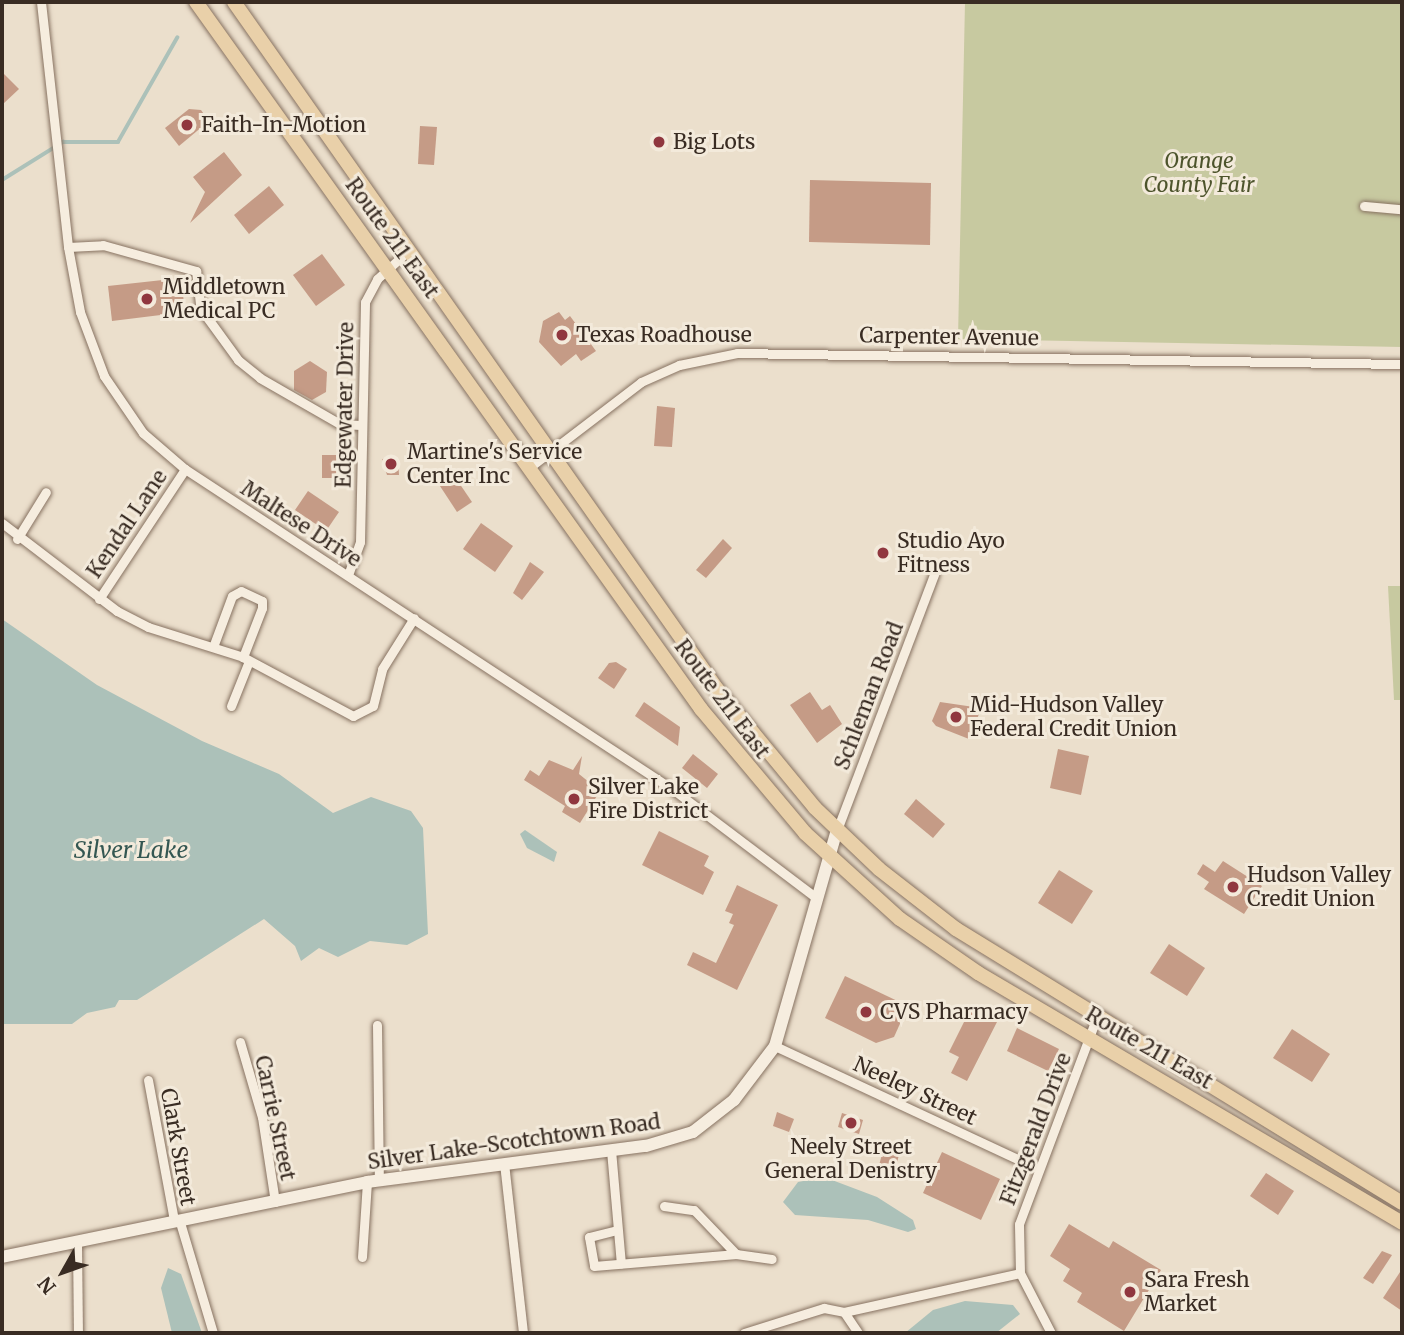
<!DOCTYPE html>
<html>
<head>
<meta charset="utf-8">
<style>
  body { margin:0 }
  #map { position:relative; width:1404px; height:1335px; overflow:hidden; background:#ebdfcc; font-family:Merriweather,serif }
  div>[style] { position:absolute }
  .green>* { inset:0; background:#c7c9a0 }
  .water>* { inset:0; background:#acc1b9 }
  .stream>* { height:3.5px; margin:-1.75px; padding:0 1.75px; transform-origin:1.75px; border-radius:1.75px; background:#acc1b9 }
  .building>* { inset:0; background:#c59b86 }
  .roads { filter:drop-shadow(0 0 2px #877261) drop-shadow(0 0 2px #877261) }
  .minor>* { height:9px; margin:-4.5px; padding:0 4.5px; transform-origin:4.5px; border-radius:4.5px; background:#f6eddf }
  .tertiary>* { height:12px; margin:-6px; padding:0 6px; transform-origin:6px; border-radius:6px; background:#f6eddf }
  .primary>* { height:14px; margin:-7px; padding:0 7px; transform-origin:7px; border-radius:7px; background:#e9d0a9 }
  .dots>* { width:19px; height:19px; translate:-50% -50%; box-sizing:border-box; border:4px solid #f3eadb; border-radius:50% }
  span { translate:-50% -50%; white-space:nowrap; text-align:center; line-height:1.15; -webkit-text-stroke:6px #f3eadb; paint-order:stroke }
  .poi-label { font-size:21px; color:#392c23 }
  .left { translate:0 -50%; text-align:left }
  .park-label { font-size:21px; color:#4d542c; font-style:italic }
  .street-label { font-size:21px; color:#392c23 }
  .water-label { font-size:23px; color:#345752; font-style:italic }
  .frame { position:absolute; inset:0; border:4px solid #392c23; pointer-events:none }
  .north { position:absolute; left:28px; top:1237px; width:70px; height:70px; -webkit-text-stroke:5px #f3eadb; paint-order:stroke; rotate:230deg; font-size:19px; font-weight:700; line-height:28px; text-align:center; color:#392c23 }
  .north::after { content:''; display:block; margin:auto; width:24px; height:32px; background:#392c23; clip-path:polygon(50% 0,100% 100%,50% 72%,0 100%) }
</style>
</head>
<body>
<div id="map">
  <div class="green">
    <div style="clip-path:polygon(965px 2px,1402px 2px,1402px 347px,958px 339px)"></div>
    <div style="clip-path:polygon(1388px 586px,1402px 586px,1402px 700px,1394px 700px)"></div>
  </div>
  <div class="water">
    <div style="clip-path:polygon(2px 619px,97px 685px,202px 741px,279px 774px,333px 813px,371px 797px,411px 811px,423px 828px,428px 934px,407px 945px,370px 941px,338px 957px,319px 948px,301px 961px,295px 946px,264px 919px,137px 1000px,119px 1000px,115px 1007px,87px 1013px,72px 1024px,2px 1024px)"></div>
    <div style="clip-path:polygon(525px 830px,557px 852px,554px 862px,527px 848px,520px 834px)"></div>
    <div style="clip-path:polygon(824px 1177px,877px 1197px,913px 1220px,916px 1229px,908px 1232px,868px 1220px,795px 1215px,783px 1202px,798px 1182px)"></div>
    <div style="clip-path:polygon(168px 1268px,181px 1274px,202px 1333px,172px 1333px,161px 1288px)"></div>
    <div style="clip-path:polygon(965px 1301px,1013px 1305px,1020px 1314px,996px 1333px,905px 1333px,933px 1310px)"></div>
  </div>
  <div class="stream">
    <div style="left:2px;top:180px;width:72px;rotate:-31.9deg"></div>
    <div style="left:63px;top:142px;width:55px"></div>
    <div style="left:118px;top:142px;width:120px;rotate:-60.4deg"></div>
  </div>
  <div class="building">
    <div style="clip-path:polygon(2px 72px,19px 89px,2px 105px)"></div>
    <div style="clip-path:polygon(189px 109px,201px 110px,209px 121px,179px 146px,165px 128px)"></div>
    <div style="clip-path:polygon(420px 126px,437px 127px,434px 165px,418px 164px)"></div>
    <div style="clip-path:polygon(224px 152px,242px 175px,190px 223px,205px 192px,193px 177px)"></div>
    <div style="clip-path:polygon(810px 180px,931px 183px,930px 245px,809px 242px)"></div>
    <div style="clip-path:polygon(269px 186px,284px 205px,249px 234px,234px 215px)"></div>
    <div style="clip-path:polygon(322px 254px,345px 285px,316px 306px,293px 275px)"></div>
    <div style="clip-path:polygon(181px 278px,185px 312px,112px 321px,108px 286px)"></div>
    <div style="clip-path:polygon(559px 312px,565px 320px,570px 316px,596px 351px,581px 361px,576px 354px,561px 366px,539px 342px,543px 321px)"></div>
    <div style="clip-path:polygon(310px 361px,327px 372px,326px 392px,312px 400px,294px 390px,294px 371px)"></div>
    <div style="clip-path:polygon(657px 406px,675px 408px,672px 447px,654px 446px)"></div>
    <div style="clip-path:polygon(322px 455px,336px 455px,336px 478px,322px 478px)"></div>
    <div style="clip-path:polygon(398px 458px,399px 475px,387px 475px,382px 459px)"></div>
    <div style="clip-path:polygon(453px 474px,472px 502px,457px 512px,438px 483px)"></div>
    <div style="clip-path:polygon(308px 491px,339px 512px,326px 531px,295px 510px)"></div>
    <div style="clip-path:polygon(481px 523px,513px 546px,495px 572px,463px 549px)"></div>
    <div style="clip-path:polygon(723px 539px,732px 548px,706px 578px,696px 570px)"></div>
    <div style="clip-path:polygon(530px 562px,544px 572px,522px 600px,513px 593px)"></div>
    <div style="clip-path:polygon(616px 662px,627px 669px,614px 689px,598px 678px,609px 663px)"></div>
    <div style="clip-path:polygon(810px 692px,822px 710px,830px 705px,842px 724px,817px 743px,790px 705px)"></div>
    <div style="clip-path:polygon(644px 702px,680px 727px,678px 746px,635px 716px)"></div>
    <div style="clip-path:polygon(940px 702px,974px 707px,979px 714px,969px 739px,936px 726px,932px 721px)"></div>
    <div style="clip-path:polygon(1058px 749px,1089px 756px,1081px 795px,1050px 788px)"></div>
    <div style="clip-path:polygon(693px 754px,718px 774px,707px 788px,682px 768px)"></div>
    <div style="clip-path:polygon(582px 756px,579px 774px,600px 791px,580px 823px,562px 812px,565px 806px,524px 780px,530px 770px,539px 776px,549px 760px,573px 770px)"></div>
    <div style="clip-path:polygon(916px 799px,945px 824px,933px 838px,904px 814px)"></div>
    <div style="clip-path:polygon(659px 831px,709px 856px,704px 866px,714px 872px,703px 895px,642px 865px)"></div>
    <div style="clip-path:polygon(1223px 861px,1262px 886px,1244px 914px,1204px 889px,1209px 882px,1197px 874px,1203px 864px,1215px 872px)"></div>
    <div style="clip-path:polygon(1059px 870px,1093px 891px,1072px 924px,1038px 903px)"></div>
    <div style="clip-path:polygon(737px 885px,778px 905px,737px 990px,687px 965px,693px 952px,716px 963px,734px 925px,729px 923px,733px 914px,725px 911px)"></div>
    <div style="clip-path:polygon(1169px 944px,1205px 968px,1187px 996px,1150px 973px)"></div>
    <div style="clip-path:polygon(845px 976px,908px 1006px,894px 1037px,876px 1043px,825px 1018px)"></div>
    <div style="clip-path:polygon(972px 1006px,998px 1020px,967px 1081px,951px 1073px,959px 1057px,949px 1052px)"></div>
    <div style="clip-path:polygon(1017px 1028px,1059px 1049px,1048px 1071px,1007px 1051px)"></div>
    <div style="clip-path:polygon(1292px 1029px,1330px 1054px,1312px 1082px,1273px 1058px)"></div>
    <div style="clip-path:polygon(777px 1112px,794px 1119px,789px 1132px,773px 1126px)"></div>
    <div style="clip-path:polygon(842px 1113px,863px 1120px,859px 1134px,838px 1127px)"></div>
    <div style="clip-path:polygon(886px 1139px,902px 1144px,893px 1177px,877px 1173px)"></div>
    <div style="clip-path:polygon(942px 1152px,1000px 1179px,981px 1220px,923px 1193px)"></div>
    <div style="clip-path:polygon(1266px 1173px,1294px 1191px,1278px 1215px,1250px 1196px)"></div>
    <div style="clip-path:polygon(1069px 1224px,1109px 1248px,1113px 1241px,1161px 1270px,1124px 1331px,1077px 1302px,1082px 1293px,1063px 1281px,1070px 1269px,1050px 1256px)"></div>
    <div style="clip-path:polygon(1382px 1251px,1392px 1255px,1373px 1284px,1363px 1278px)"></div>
    <div style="clip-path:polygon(1402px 1269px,1402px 1311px,1383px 1298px)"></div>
  </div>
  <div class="roads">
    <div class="minor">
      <div style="left:41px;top:2px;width:246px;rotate:83.7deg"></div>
      <div style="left:68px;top:247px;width:66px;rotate:79.5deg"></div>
      <div style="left:80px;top:312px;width:68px;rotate:69.4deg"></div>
      <div style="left:104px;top:376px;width:69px;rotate:55.6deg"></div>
      <div style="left:143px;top:433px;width:55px;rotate:40.6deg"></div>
      <div style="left:185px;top:469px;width:586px;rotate:33.31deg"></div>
      <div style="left:675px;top:791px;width:174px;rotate:37.1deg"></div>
      <div style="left:1364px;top:206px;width:38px;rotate:5deg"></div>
      <div style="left:68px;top:247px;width:35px;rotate:-3deg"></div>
      <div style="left:103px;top:245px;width:97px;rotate:15.6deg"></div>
      <div style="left:196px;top:271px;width:38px;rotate:83deg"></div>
      <div style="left:201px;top:309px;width:63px;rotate:54deg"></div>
      <div style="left:238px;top:360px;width:28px;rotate:39deg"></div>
      <div style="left:260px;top:378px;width:92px;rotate:29.9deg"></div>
      <div style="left:340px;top:424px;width:21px;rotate:3deg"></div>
      <div style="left:530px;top:467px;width:140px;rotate:-37.4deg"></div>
      <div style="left:641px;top:382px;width:42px;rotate:-24.1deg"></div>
      <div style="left:679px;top:365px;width:59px;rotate:-11.7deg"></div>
      <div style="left:737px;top:353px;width:665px;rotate:0.95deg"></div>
      <div style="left:2px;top:523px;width:145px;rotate:37.4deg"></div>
      <div style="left:117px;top:611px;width:35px;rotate:27deg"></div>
      <div style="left:148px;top:627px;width:100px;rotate:17.5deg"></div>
      <div style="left:243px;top:657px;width:125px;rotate:28.2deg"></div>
      <div style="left:353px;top:716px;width:22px;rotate:-27deg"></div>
      <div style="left:373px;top:706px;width:38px;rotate:-76deg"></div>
      <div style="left:382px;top:669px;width:60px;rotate:-57.9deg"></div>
      <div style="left:17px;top:539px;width:55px;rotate:-58.3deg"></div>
      <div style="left:348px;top:575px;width:35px;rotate:-70deg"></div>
      <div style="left:360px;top:542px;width:240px;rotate:-88.8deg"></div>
      <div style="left:365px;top:302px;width:26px;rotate:-62deg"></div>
      <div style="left:377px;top:279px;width:43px;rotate:-42.2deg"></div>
      <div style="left:99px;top:599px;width:156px;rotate:-56.5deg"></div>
      <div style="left:213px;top:647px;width:54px;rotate:-69.6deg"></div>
      <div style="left:232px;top:596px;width:10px;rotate:-29deg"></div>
      <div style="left:241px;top:591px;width:23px;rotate:25deg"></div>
      <div style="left:262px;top:601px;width:7px;rotate:90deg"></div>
      <div style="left:262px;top:608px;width:53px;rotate:111.2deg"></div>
      <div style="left:231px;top:706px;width:48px;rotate:-68.2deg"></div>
      <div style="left:837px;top:830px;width:274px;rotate:-69.2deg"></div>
      <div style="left:377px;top:1025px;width:155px;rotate:89.3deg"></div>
      <div style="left:240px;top:1042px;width:78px;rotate:73.7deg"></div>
      <div style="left:262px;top:1117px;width:86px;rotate:81.3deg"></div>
      <div style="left:775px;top:1046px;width:291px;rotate:25deg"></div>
      <div style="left:148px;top:1080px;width:142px;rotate:79.5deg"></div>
      <div style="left:611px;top:1150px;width:114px;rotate:85deg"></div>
      <div style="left:504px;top:1163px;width:171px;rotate:83.6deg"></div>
      <div style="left:664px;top:1206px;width:30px;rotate:8deg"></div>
      <div style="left:694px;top:1210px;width:61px;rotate:46.3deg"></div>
      <div style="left:736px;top:1254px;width:36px;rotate:8deg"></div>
      <div style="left:179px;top:1219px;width:119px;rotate:73.4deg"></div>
      <div style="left:617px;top:1230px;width:29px;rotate:166deg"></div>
      <div style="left:589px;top:1237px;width:29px;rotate:80deg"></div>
      <div style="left:594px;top:1266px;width:143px;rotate:-4.8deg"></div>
      <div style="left:77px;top:1242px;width:91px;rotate:89.4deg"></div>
      <div style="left:362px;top:1257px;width:75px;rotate:-86.2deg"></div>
      <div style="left:844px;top:1312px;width:180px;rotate:-12.5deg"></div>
      <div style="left:744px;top:1333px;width:84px;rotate:-17.4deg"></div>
      <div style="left:824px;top:1308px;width:20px;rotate:11deg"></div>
      <div style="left:844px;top:1312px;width:25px;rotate:56deg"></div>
      <div style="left:1051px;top:1333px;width:68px;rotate:-117.3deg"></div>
      <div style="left:1020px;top:1273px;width:49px;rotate:-91.2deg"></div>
      <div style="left:1019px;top:1224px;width:222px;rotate:-69.4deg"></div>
    </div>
    <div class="tertiary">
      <div style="left:2px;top:1257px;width:373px;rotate:-11.6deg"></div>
      <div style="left:367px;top:1182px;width:281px;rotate:-7.4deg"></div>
      <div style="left:646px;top:1146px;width:49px;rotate:-16.6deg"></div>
      <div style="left:693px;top:1132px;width:52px;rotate:-38deg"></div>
      <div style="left:734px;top:1100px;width:68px;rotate:-52.8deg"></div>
      <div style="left:775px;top:1046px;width:225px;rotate:-74deg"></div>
    </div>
    <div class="primary">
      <div style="left:196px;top:2px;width:869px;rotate:54.46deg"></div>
      <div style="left:701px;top:709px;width:162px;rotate:50deg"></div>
      <div style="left:805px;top:833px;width:128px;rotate:42.2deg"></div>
      <div style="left:900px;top:919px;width:95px;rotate:34.7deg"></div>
      <div style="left:978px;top:973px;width:492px;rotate:30.5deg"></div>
      <div style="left:234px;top:2px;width:840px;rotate:54.89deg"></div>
      <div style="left:717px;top:689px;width:154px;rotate:50.5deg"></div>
      <div style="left:815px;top:808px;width:88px;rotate:43.6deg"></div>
      <div style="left:879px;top:869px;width:98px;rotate:37.9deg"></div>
      <div style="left:956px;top:929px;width:523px;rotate:31.56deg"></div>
    </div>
  </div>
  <div class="dots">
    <div style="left:187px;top:125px;background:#90373f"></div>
    <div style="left:659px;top:142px;background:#90373f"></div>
    <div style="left:147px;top:299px;background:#90373f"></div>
    <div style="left:562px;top:335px;background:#90373f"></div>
    <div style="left:391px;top:464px;background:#90373f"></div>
    <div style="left:883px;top:553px;background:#90373f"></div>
    <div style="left:956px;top:717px;background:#90373f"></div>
    <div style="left:574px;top:799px;background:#90373f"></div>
    <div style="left:1233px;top:887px;background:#90373f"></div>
    <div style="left:866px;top:1012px;background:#90373f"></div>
    <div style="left:851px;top:1123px;background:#90373f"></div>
    <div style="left:1130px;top:1292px;background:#90373f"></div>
  </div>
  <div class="poi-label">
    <span class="left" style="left:201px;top:125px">Faith-In-Motion</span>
    <span class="left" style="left:673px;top:142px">Big Lots</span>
    <span class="left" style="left:163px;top:299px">Middletown<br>Medical PC</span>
    <span class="left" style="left:576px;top:335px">Texas Roadhouse</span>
    <span class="left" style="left:407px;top:464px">Martine's Service<br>Center Inc</span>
    <span class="left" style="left:897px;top:553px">Studio Ayo<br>Fitness</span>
    <span class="left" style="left:970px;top:717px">Mid-Hudson Valley<br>Federal Credit Union</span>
    <span class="left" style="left:588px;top:799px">Silver Lake<br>Fire District</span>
    <span class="left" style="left:1247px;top:887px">Hudson Valley<br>Credit Union</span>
    <span class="left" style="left:880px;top:1012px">CVS Pharmacy</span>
    <span style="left:851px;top:1159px">Neely Street<br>General Denistry</span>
    <span class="left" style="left:1144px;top:1292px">Sara Fresh<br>Market</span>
  </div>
  <div class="park-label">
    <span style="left:1199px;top:173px">Orange<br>County Fair</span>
  </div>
  <div class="street-label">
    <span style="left:392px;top:238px;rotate:54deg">Route 211 East</span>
    <span style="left:949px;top:337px;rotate:1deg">Carpenter Avenue</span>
    <span style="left:345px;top:405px;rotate:-89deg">Edgewater Drive</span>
    <span style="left:127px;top:524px;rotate:-56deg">Kendal Lane</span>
    <span style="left:301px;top:524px;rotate:33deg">Maltese Drive</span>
    <span style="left:869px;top:696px;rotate:-69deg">Schleman Road</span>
    <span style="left:722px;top:699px;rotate:53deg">Route 211 East</span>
    <span style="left:1149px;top:1048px;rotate:30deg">Route 211 East</span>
    <span style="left:915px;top:1091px;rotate:25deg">Neeley Street</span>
    <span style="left:275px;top:1118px;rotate:78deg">Carrie Street</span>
    <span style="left:1036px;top:1129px;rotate:-69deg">Fitzgerald Drive</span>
    <span style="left:514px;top:1142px;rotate:-8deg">Silver Lake-Scotchtown Road</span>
    <span style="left:178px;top:1147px;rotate:80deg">Clark Street</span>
  </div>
  <div class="water-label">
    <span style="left:131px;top:850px">Silver Lake</span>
  </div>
  <div class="frame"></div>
  <div class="north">N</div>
</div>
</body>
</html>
